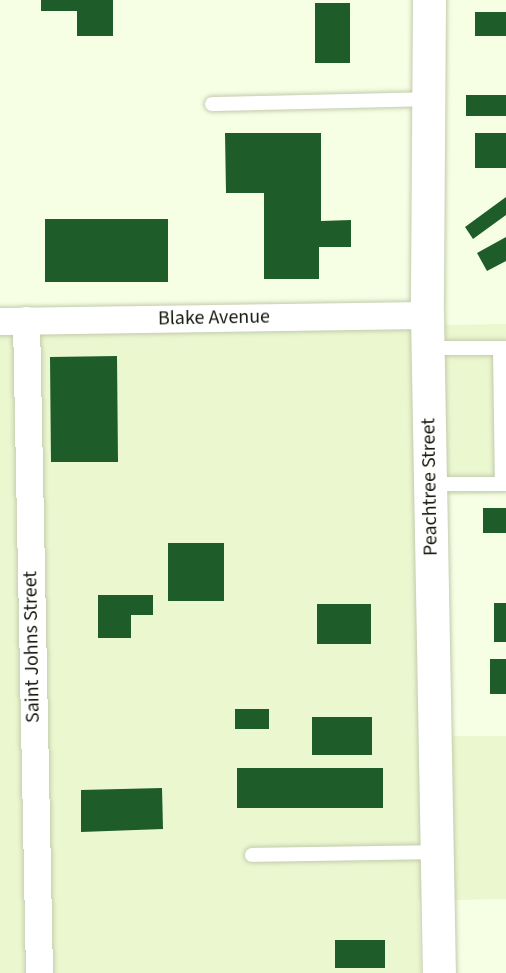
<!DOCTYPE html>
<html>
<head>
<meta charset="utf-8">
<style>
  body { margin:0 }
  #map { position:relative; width:506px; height:973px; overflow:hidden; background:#f6fee4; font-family:"Source Sans 3",sans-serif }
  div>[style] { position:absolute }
  .built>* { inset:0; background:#ebf7cf }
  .building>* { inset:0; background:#1e5d29 }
  .roads { filter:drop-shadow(0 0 2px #c2cbac) drop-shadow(0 0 2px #c2cbac) }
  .service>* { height:14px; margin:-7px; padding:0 7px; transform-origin:7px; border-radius:7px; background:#fff }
  .minor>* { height:27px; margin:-13.5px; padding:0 13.5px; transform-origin:13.5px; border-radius:13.5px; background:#fff }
  .tertiary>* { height:33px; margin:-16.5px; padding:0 16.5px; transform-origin:16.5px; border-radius:16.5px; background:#fff }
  span { translate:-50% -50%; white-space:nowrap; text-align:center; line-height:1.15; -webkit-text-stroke:6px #fff; paint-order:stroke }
  .street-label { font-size:20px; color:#171a0f }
</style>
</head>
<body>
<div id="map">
  <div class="built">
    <div style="clip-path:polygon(506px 324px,506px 493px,444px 495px,441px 325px)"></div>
    <div style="clip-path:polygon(413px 327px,424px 900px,418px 901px,421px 973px,53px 973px,40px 333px)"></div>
    <div style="clip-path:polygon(0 334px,13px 334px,25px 973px,0 973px)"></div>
    <div style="clip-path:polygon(449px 736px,506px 736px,506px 899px,452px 900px)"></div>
  </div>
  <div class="building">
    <div style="clip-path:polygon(41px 0,113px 0,113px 36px,77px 36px,77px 11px,41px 11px)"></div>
    <div style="clip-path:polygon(315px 3px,350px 3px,350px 63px,315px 63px)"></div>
    <div style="clip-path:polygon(475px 12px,506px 12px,506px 36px,475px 36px)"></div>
    <div style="clip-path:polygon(466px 95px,506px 95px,506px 116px,466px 116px)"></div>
    <div style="clip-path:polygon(225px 133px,321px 133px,321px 221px,351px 220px,351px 247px,319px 247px,319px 279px,264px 279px,264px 193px,226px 193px)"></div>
    <div style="clip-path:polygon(475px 133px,506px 133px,506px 168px,475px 168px)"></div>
    <div style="clip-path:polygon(506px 197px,506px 215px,473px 239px,465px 227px)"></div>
    <div style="clip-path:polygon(45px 219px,168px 219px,168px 282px,45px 282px)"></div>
    <div style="clip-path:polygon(506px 237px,506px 261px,487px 271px,477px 253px)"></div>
    <div style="clip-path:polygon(117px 356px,118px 462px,51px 462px,50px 357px)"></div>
    <div style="clip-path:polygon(483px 508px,506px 508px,506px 533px,483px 533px)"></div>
    <div style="clip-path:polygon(168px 543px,224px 543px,224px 601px,168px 601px)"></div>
    <div style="clip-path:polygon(98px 595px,153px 595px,153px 615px,131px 615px,131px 638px,98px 638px)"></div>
    <div style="clip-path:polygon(494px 603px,506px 603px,506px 642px,494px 642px)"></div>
    <div style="clip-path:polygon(317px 604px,371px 604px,371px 644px,317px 644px)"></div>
    <div style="clip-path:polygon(490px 659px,506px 659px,506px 694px,490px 694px)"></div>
    <div style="clip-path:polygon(235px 709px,269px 709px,269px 729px,235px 729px)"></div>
    <div style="clip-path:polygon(312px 717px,372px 717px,372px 755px,312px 755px)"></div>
    <div style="clip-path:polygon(237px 768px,383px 768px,383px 808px,237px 808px)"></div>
    <div style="clip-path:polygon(162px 788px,163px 829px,81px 832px,81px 790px)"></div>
    <div style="clip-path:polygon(335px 940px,385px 940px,385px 968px,335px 968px)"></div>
  </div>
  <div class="roads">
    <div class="service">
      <div style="left:212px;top:104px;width:216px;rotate:-1.3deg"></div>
      <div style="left:428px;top:348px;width:78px"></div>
      <div style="left:500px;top:348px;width:136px;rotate:89.2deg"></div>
      <div style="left:430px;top:484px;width:76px"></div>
      <div style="left:252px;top:855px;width:185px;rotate:-0.9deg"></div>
    </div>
    <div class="minor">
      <div style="left:26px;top:320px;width:653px;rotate:88.86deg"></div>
      <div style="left:0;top:321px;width:427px;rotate:-0.8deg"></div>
    </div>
    <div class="tertiary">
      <div style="left:429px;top:0;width:315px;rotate:90.4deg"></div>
      <div style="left:427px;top:315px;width:658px;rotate:88.96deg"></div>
    </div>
  </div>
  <div class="street-label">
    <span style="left:214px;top:318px;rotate:-1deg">Blake Avenue</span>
    <span style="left:430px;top:487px;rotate:-91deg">Peachtree Street</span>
    <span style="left:32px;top:647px;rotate:-91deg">Saint Johns Street</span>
  </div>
</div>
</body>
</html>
